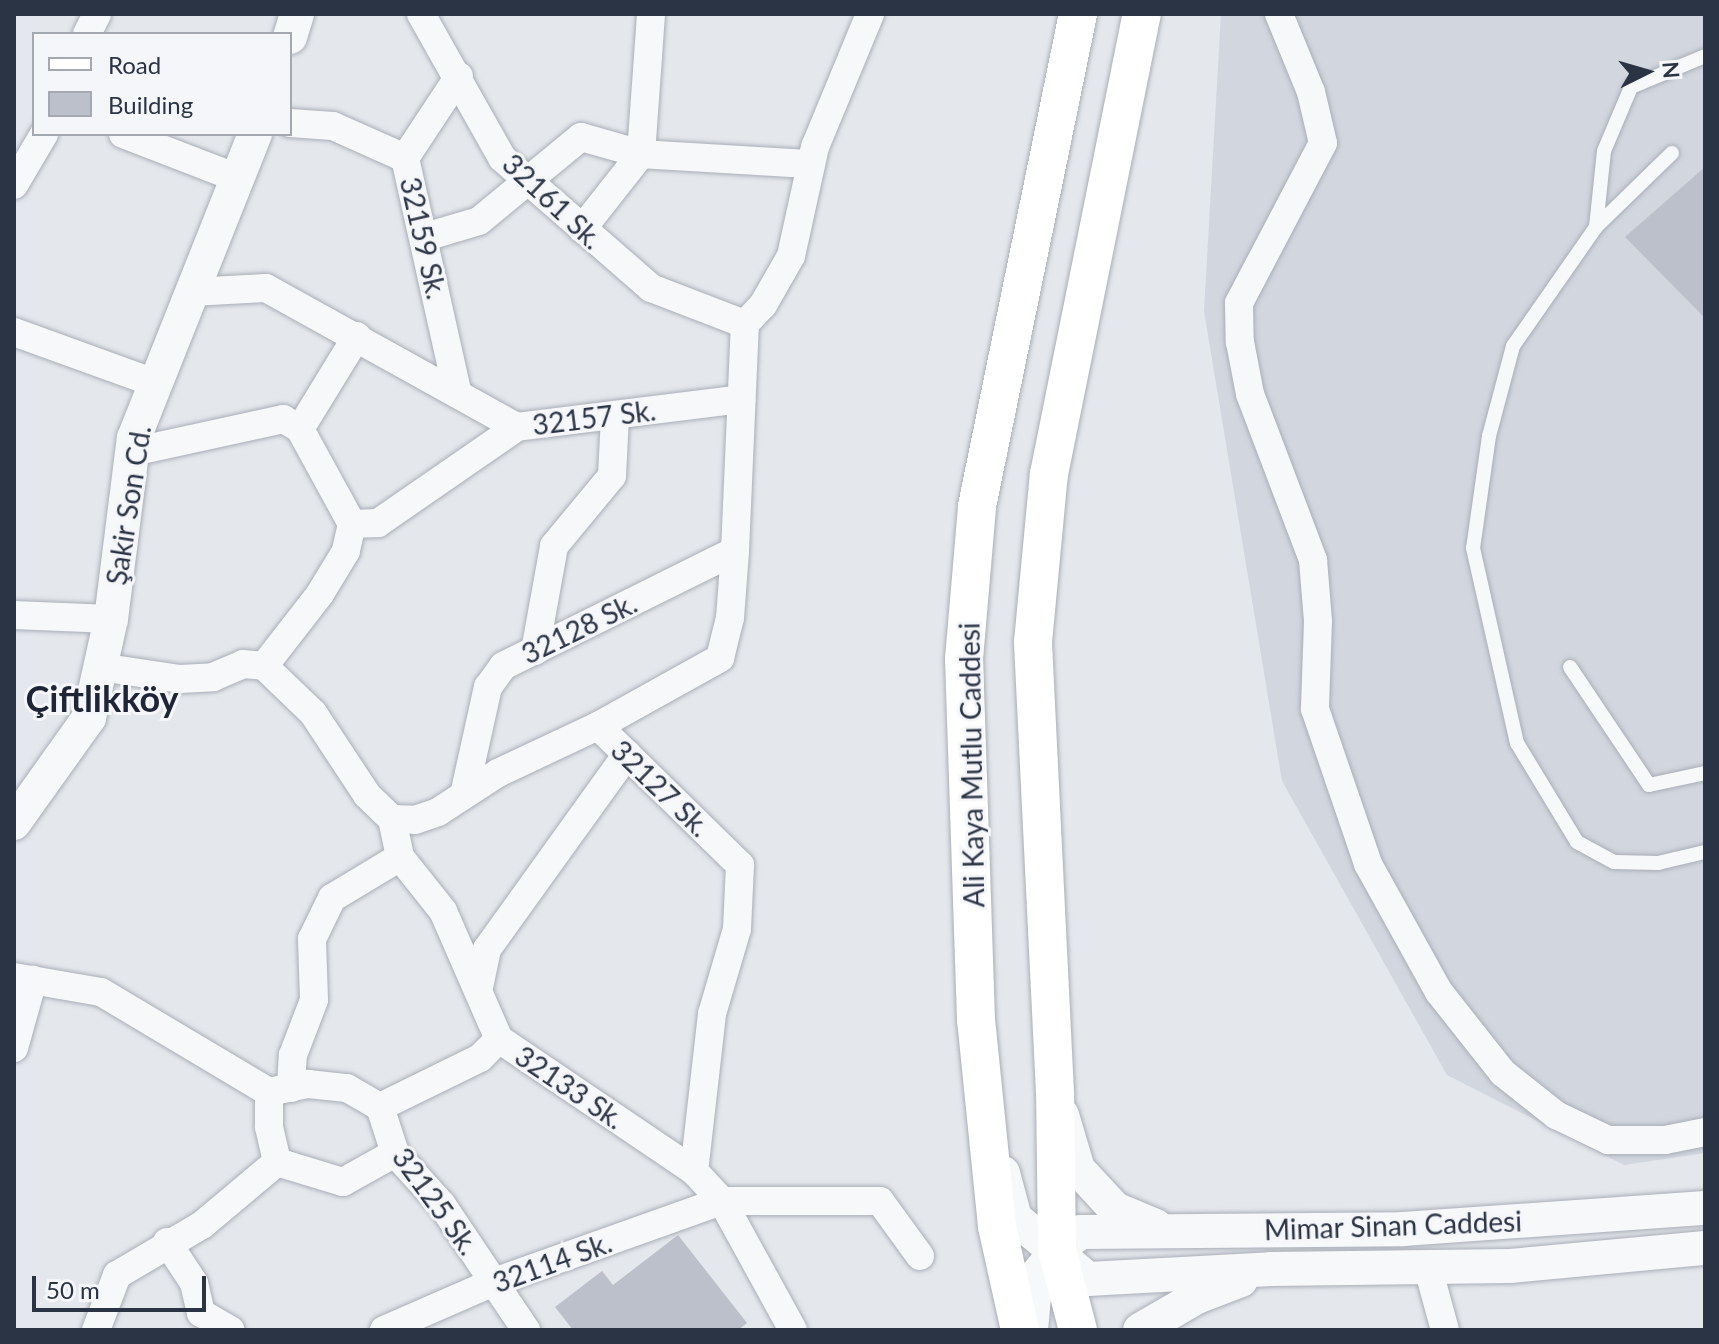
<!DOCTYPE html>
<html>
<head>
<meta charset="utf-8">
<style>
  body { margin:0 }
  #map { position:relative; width:1719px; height:1344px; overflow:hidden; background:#e4e7ec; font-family:Lato,sans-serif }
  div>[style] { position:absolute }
  .built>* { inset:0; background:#d2d6de }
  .building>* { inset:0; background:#bbc0ca }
  .roads { filter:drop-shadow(0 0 2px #a9aeb7) drop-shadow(0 0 2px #a9aeb7) }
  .service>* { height:14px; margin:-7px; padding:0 7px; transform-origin:7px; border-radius:7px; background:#f7f8fa }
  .minor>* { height:28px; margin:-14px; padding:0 14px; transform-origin:14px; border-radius:14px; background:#f7f8fa }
  .tertiary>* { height:34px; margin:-17px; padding:0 17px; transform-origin:17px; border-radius:17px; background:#f7f8fa }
  .secondary>* { height:38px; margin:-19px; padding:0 19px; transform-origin:19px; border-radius:19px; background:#fff }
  span { translate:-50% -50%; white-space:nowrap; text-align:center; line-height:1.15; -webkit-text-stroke:6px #f4f6f9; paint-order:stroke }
  .street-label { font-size:28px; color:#2b3445 }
  .district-label { font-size:36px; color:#1d2536; font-weight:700 }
  .frame { position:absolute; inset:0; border:16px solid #2b3445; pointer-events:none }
  .legend { position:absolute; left:32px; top:32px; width:260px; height:104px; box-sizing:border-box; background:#f4f6f9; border:2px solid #a4a8b1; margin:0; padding:10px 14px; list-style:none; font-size:24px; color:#2b3445 }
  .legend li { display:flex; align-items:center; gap:16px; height:40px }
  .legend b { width:40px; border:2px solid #a4a8b1 }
  .north { position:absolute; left:1607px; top:32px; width:80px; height:80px; -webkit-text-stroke:6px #f4f6f9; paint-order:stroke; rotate:85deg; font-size:22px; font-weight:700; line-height:32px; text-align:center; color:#2b3445 }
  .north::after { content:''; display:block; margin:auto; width:28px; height:36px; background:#2b3445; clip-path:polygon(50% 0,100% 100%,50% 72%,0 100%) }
  .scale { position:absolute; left:32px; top:1276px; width:174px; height:36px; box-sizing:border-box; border:4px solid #2b3445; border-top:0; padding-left:10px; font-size:24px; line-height:28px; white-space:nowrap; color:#2b3445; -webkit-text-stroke:6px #f4f6f9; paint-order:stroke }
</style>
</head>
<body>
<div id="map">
  <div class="built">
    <div style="clip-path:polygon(1221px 14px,1705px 14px,1705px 1153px,1624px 1165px,1447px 1075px,1282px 781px,1204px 311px)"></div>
  </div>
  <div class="building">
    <div style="clip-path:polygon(1705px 167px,1705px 318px,1625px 237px)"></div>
    <div style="clip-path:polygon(678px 1235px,747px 1323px,738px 1330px,573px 1330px,555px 1307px,602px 1271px,613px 1285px)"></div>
  </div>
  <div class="roads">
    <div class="service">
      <div style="left:1672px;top:153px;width:106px;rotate:135.8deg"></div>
      <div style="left:1596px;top:227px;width:145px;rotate:124.9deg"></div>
      <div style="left:1513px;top:346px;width:93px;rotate:104.9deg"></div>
      <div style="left:1489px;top:436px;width:113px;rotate:98.1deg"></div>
      <div style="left:1473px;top:548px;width:200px;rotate:77.3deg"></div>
      <div style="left:1517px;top:743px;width:116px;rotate:58.8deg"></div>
      <div style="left:1577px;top:842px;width:42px;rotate:28.4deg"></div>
      <div style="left:1614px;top:862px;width:44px;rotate:1.3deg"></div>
      <div style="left:1658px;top:863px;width:48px;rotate:-13.2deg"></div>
      <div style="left:1596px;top:227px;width:76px;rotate:-84deg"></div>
      <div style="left:1604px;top:151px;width:69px;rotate:-67.1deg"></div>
      <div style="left:1631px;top:87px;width:80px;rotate:-22.7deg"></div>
      <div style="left:1570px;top:667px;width:142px;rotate:56.2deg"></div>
      <div style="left:1649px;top:785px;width:57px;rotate:-12.1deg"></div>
    </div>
    <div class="minor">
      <div style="left:421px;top:14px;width:165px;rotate:60.6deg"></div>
      <div style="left:502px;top:158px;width:198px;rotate:41.1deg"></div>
      <div style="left:651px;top:288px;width:101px;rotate:21deg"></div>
      <div style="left:1279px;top:14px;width:84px;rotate:67.7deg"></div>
      <div style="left:1311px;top:92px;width:52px;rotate:76.8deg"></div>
      <div style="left:1323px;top:143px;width:181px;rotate:117.7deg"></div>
      <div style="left:1239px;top:303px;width:39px;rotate:89deg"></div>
      <div style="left:1240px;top:342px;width:53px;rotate:79.1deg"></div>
      <div style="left:1250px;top:394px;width:178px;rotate:69.2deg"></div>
      <div style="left:1313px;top:560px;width:61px;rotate:85.3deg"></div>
      <div style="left:1318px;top:621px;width:88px;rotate:92deg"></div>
      <div style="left:1315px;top:709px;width:164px;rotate:71.1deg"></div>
      <div style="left:1368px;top:864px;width:146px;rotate:61deg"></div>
      <div style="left:1439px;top:992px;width:103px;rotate:51.7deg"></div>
      <div style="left:1503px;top:1073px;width:68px;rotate:38.4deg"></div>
      <div style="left:1556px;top:1115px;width:58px;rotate:25.7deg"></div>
      <div style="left:1608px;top:1140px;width:57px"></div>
      <div style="left:1665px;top:1140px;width:41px;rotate:-11.3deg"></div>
      <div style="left:87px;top:34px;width:22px;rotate:-63deg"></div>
      <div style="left:290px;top:123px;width:43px;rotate:4deg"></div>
      <div style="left:333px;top:126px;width:79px;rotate:24deg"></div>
      <div style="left:405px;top:158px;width:239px;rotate:77.4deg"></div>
      <div style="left:123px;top:134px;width:122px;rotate:21.1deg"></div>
      <div style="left:405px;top:158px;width:98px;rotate:-56.6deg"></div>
      <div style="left:14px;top:185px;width:59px;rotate:-59.5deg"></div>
      <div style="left:582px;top:229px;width:95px;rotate:-51.8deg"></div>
      <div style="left:641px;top:154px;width:140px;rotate:-85.9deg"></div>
      <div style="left:425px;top:237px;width:56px;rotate:-16.5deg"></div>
      <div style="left:479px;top:221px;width:132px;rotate:-39.5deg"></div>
      <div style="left:581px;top:137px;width:62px;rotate:15.8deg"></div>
      <div style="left:641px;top:154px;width:170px;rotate:3.4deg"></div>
      <div style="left:191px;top:292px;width:75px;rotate:-3.1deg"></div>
      <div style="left:266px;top:288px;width:287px;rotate:29deg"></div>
      <div style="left:517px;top:427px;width:226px;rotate:-7.1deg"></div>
      <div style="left:745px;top:324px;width:26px;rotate:-47deg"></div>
      <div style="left:763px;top:305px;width:56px;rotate:-60.3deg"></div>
      <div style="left:791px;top:256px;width:112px;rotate:-77.6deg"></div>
      <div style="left:815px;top:147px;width:144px;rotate:-67.5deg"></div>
      <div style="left:14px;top:332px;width:150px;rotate:19.9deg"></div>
      <div style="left:300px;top:429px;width:109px;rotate:-58.5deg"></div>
      <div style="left:132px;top:452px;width:155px;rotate:-12.3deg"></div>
      <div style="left:283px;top:419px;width:20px;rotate:30deg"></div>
      <div style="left:300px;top:429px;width:108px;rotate:61.3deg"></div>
      <div style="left:352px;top:524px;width:28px;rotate:103deg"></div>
      <div style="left:346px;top:551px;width:50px;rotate:121.2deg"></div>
      <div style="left:320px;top:594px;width:91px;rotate:127.9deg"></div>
      <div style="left:352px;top:524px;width:26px;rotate:-2deg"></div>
      <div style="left:378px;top:523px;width:169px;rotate:-34.6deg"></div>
      <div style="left:14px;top:615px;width:97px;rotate:2.4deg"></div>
      <div style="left:535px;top:651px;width:107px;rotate:-79.7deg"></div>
      <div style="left:554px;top:546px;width:91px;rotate:-50.4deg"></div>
      <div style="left:612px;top:476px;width:60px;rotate:-87.1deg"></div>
      <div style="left:100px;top:667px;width:81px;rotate:8.5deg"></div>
      <div style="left:180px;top:679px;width:33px;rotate:-3deg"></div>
      <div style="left:213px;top:677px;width:33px;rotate:-23deg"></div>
      <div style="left:243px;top:664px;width:21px;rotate:5deg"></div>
      <div style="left:264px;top:666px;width:68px;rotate:43.8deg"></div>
      <div style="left:313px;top:713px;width:98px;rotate:56.6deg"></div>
      <div style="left:367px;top:795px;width:35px;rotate:44deg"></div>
      <div style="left:598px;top:726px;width:199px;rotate:44.4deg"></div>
      <div style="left:740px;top:865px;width:64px;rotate:92.7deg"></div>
      <div style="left:737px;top:929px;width:89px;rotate:106.4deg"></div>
      <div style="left:712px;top:1014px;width:158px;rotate:96.5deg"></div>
      <div style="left:464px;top:795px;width:111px;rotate:-77.5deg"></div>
      <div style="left:488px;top:687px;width:26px;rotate:-54deg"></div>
      <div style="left:503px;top:666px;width:259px;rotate:-26.4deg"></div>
      <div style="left:392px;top:819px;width:23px;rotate:2deg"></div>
      <div style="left:415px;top:820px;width:24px;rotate:-19deg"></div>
      <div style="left:438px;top:812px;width:72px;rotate:-33deg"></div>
      <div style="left:498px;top:773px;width:110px;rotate:-25.2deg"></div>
      <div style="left:598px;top:726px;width:140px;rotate:-29.1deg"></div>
      <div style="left:720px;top:658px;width:41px;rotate:-76deg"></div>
      <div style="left:730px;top:618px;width:67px;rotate:-85.7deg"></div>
      <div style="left:735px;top:551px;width:227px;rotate:-87.5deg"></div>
      <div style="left:392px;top:819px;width:39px;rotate:78deg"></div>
      <div style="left:400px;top:857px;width:69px;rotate:51.5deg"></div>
      <div style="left:443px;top:911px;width:140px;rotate:66.4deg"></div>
      <div style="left:499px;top:1039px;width:235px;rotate:34.1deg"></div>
      <div style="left:694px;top:1171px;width:41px;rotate:47deg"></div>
      <div style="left:722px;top:1201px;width:147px;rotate:61.2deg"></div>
      <div style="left:14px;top:977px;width:88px;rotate:9.8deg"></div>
      <div style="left:101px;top:992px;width:196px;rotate:30.8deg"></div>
      <div style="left:479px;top:987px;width:39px;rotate:-78deg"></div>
      <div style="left:487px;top:949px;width:240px;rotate:-54.3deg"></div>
      <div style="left:14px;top:1048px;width:71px;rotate:-74.4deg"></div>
      <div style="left:291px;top:1088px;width:33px;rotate:-87deg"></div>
      <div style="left:293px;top:1055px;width:59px;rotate:-69.1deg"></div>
      <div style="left:314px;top:1000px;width:61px;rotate:-91.9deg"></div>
      <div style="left:312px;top:939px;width:46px;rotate:-64deg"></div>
      <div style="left:332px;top:898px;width:79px;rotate:-31.1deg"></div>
      <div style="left:269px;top:1092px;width:40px;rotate:-12deg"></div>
      <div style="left:308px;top:1084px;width:39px;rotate:6deg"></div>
      <div style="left:347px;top:1088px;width:38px;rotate:30deg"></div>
      <div style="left:380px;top:1107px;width:48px;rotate:71.9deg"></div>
      <div style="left:395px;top:1153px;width:70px;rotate:47.9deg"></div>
      <div style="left:442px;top:1205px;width:151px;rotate:56.1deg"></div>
      <div style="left:269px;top:1092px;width:35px;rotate:90deg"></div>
      <div style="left:269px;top:1127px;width:36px;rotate:77deg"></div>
      <div style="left:380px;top:1107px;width:111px;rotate:-26.1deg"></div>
      <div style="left:480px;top:1058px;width:27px;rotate:-45deg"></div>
      <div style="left:167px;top:1242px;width:49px;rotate:56.6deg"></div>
      <div style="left:194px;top:1283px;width:31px;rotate:77deg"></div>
      <div style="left:201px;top:1313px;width:34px;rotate:30deg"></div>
      <div style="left:1428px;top:1268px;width:64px;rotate:74.7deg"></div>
      <div style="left:96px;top:1330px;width:59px;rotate:-69.1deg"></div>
      <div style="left:117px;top:1275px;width:99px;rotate:-30.5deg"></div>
      <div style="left:202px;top:1225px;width:98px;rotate:-40deg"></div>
      <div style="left:277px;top:1162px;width:69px;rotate:16.9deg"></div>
      <div style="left:343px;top:1182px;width:60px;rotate:-29.1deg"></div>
      <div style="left:384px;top:1330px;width:120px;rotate:-23.6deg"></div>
      <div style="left:494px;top:1282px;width:242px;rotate:-19.6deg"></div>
      <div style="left:722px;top:1201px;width:158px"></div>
      <div style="left:880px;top:1201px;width:68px;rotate:54deg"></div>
    </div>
    <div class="tertiary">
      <div style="left:290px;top:37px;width:24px;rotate:-73deg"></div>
      <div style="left:14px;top:823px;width:129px;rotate:-54.5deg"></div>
      <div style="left:89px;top:718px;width:101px;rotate:-77.5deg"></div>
      <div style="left:111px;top:619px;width:182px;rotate:-82.8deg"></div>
      <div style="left:134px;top:438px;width:327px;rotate:-68.3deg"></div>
      <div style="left:1062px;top:1115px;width:56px;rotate:73.5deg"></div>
      <div style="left:1078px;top:1169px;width:54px;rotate:47.2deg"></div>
      <div style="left:1115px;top:1209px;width:44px;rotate:22.5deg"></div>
      <div style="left:1003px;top:1173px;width:47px;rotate:75.1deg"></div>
      <div style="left:1015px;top:1218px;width:95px;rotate:39.9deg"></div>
      <div style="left:1088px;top:1279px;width:183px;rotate:-3.1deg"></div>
      <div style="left:1271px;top:1269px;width:239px;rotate:-0.7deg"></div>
      <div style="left:1510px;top:1266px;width:196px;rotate:-5.3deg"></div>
      <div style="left:1031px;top:1330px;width:54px;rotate:-84.7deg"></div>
      <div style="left:1036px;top:1276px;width:33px;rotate:-51deg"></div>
      <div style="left:1057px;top:1250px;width:30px;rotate:-37deg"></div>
      <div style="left:1081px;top:1232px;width:322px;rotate:-0.5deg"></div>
      <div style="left:1403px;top:1229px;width:303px;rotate:-4deg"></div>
      <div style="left:1140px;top:1330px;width:66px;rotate:-30.1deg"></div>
      <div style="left:1197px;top:1297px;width:47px;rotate:-21.1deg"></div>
    </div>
    <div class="secondary">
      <div style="left:1020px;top:1330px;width:107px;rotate:-102.5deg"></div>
      <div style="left:997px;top:1226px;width:207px;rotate:-95.8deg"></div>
      <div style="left:976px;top:1020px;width:361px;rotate:-91.9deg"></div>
      <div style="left:964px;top:659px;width:154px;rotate:-85.1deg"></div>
      <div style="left:977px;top:506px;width:502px;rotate:-78.4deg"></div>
      <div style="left:1078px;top:1330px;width:83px;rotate:-104.7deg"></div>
      <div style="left:1057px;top:1250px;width:157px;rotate:-90.7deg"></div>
      <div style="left:1055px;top:1093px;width:452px;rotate:-92.8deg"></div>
      <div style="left:1033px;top:642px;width:169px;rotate:-84.6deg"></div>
      <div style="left:1049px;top:474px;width:469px;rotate:-78.6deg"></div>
    </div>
  </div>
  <div class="street-label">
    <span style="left:553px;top:201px;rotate:43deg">32161 Sk.</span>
    <span style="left:424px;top:238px;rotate:77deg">32159 Sk.</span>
    <span style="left:594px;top:417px;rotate:-7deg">32157 Sk.</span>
    <span style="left:128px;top:505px;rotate:-81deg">Şakir Son Cd.</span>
    <span style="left:579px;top:628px;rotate:-26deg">32128 Sk.</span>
    <span style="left:971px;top:765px;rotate:-91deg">Ali Kaya Mutlu Caddesi</span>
    <span style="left:661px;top:788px;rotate:44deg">32127 Sk.</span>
    <span style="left:570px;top:1087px;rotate:34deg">32133 Sk.</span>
    <span style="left:436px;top:1201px;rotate:54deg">32125 Sk.</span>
    <span style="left:1393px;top:1225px;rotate:-2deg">Mimar Sinan Caddesi</span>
    <span style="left:552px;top:1262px;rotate:-20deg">32114 Sk.</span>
  </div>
  <div class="district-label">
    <span style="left:102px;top:699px">Çiftlikköy</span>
  </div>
  <div class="frame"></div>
  <ul class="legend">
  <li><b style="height:10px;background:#fff"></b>Road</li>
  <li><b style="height:22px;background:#bbc0ca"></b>Building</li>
  </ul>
  <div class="north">N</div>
  <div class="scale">50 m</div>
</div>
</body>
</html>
